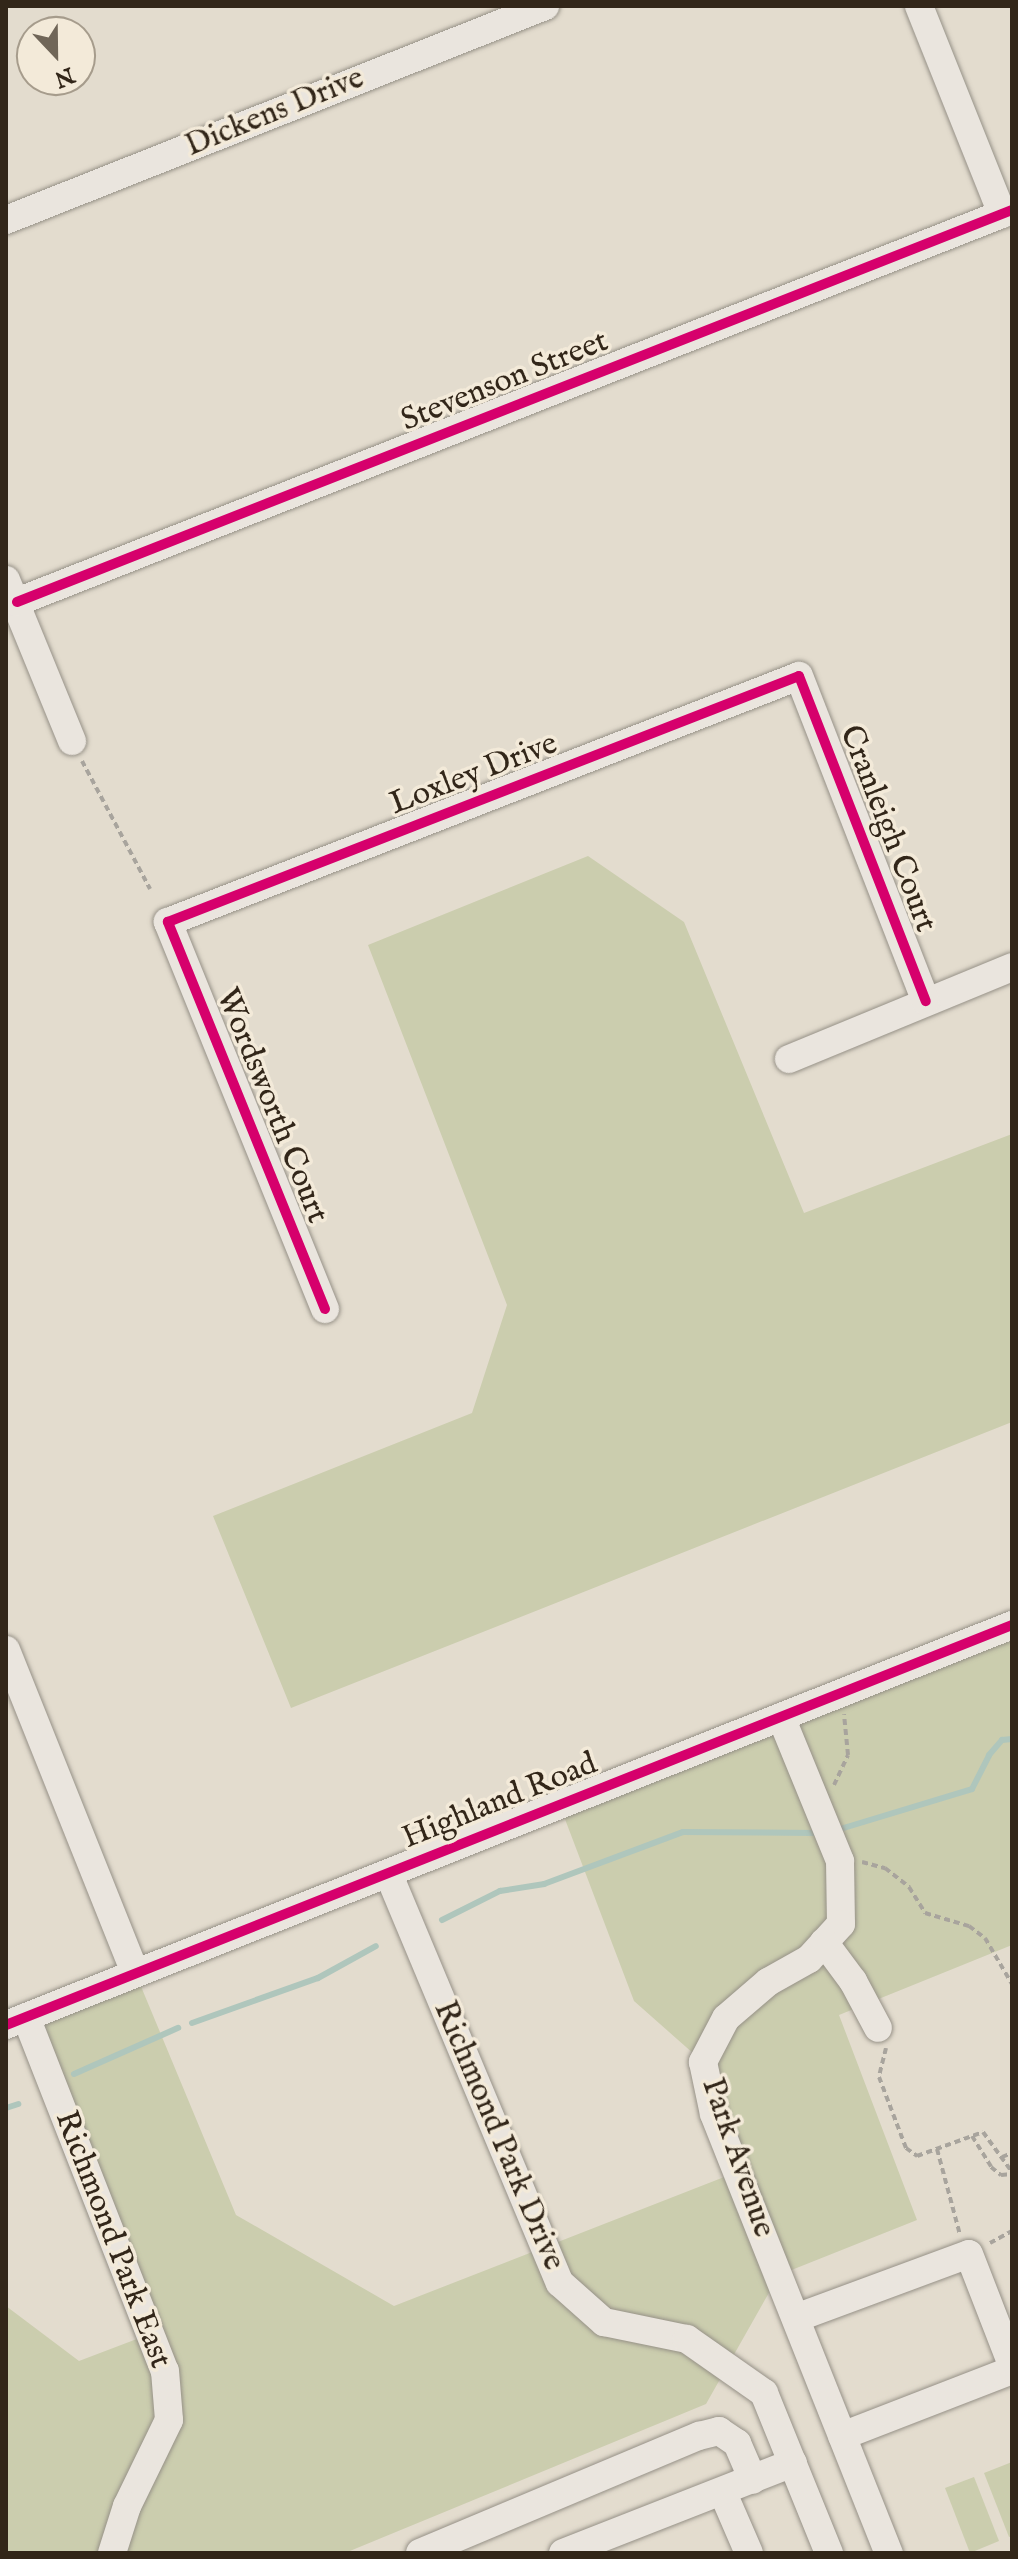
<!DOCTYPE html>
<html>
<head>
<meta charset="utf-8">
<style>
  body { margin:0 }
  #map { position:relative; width:1018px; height:2559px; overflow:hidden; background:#e3dcce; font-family:"IM FELL English",serif }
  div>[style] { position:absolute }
  .green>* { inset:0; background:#cbcdae }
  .stream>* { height:6px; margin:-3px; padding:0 3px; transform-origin:3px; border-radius:3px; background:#afc6bc }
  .path>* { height:4px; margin-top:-2px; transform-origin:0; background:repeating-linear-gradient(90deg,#a8a49d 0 6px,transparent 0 10px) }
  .roads { filter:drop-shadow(0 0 2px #969187) drop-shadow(0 0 2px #969187) }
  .minor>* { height:28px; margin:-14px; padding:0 14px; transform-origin:14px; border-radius:14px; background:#eae5de }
  .cycleway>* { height:10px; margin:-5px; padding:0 5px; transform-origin:5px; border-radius:5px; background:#d6006c }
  span { translate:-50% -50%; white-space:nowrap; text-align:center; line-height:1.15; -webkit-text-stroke:7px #f3ead9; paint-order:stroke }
  .street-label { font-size:32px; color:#322619 }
  .frame { position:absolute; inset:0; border:8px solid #322619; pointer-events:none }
  .north { position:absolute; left:16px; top:16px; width:80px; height:80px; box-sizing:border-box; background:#f3ead9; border:2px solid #a69c8c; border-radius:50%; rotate:158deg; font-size:22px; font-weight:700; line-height:32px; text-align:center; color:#322619 }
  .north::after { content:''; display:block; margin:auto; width:28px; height:36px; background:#706658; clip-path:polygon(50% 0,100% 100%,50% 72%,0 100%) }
</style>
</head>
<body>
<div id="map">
  <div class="green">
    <div style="clip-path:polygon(588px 856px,684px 922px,804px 1213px,1012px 1134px,1012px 1422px,291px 1708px,213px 1516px,472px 1413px,507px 1305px,368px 945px)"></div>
    <div style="clip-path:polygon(1012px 1625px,1012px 1945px,839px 2015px,917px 2220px,779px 2275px,706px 2404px,345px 2553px,6px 2553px,6px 2306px,79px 2361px,150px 2334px,26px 2017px,135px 1972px,236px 2215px,394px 2306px,737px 2172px,703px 2062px,634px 2001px,560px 1806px)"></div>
    <div style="clip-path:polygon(1012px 2462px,1012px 2536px,1009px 2537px,984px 2473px)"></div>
    <div style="clip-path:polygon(974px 2477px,999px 2541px,970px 2553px,945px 2488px)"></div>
  </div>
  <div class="stream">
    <div style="left:837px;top:1830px;width:141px;rotate:-16.9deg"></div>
    <div style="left:972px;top:1789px;width:38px;rotate:-63deg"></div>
    <div style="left:989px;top:1755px;width:20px;rotate:-49deg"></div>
    <div style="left:1002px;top:1740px;width:10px;rotate:-6deg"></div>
    <div style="left:442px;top:1920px;width:65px;rotate:-26.6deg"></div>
    <div style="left:500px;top:1891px;width:45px;rotate:-9deg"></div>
    <div style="left:544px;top:1884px;width:148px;rotate:-20.5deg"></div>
    <div style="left:683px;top:1832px;width:135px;rotate:0.4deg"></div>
    <div style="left:192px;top:2023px;width:134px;rotate:-19.7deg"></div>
    <div style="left:318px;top:1978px;width:66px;rotate:-28.9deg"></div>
    <div style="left:74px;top:2074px;width:114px;rotate:-23.9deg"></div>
    <div style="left:6px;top:2108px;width:13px;rotate:-18deg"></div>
  </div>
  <div class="path">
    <div style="left:82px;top:761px;width:145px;rotate:62deg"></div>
    <div style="left:834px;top:1785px;width:33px;rotate:-65deg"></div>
    <div style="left:848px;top:1755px;width:41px;rotate:-95.6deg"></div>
    <div style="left:862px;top:1862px;width:24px;rotate:15deg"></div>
    <div style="left:885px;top:1868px;width:31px;rotate:38deg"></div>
    <div style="left:909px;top:1887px;width:31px;rotate:58deg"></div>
    <div style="left:925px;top:1913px;width:46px;rotate:16.5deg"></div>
    <div style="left:969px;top:1926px;width:20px;rotate:37deg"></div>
    <div style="left:985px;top:1938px;width:53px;rotate:59.6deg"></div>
    <div style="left:886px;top:2048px;width:30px;rotate:104deg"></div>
    <div style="left:879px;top:2077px;width:76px;rotate:69.2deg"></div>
    <div style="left:906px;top:2148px;width:14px;rotate:36deg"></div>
    <div style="left:917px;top:2156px;width:70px;rotate:-20deg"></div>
    <div style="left:983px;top:2132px;width:49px;rotate:54.1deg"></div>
    <div style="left:972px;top:2136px;width:36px;rotate:58deg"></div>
    <div style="left:991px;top:2167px;width:13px;rotate:39deg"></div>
    <div style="left:1001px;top:2175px;width:11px;rotate:-5deg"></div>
    <div style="left:937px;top:2149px;width:89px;rotate:75deg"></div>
    <div style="left:1002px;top:2157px;width:11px;rotate:-22deg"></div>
    <div style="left:990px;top:2243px;width:25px;rotate:-29deg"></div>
  </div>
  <div class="roads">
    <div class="minor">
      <div style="left:919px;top:6px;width:224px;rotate:68.2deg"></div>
      <div style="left:6px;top:220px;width:580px;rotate:-21.65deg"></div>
      <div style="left:6px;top:580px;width:174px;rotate:67.7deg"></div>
      <div style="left:17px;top:602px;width:1069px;rotate:-21.5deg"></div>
      <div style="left:789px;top:1059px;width:241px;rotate:-22.4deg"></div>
      <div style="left:325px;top:1309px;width:418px;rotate:-112.1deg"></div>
      <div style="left:168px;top:922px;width:677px;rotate:-21.3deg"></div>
      <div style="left:799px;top:676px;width:349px;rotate:68.7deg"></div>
      <div style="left:6px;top:1650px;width:347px;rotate:68.2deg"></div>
      <div style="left:781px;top:1717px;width:156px;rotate:67.7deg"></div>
      <div style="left:840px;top:1861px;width:63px;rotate:89.1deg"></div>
      <div style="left:841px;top:1924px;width:47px;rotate:132.4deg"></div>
      <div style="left:809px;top:1959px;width:47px;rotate:150.7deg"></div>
      <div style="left:768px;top:1982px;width:55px;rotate:139.4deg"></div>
      <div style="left:726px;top:2018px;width:50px;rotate:117.6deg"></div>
      <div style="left:703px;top:2062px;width:53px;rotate:78.1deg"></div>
      <div style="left:714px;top:2114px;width:473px;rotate:68.3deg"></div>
      <div style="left:389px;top:1875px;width:442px;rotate:67.3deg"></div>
      <div style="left:560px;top:2283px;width:59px;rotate:41.6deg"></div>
      <div style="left:604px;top:2322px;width:85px;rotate:11.6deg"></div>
      <div style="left:687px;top:2339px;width:94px;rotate:35deg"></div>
      <div style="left:764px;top:2393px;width:173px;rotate:67.9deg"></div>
      <div style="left:824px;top:1942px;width:49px;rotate:53.4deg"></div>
      <div style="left:853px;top:1981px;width:53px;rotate:62deg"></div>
      <div style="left:26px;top:2017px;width:380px;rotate:68.6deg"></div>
      <div style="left:165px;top:2371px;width:49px;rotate:85.3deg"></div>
      <div style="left:169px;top:2420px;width:96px;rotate:116deg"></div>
      <div style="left:127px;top:2506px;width:49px;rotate:107.7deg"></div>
      <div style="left:6px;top:2025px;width:1083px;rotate:-21.68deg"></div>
      <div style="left:796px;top:2318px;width:184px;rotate:-20.3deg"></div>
      <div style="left:969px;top:2254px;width:119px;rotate:68.8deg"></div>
      <div style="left:842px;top:2436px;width:182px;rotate:-21.2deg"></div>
      <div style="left:723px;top:2493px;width:65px;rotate:66.6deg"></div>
      <div style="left:420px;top:2553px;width:303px;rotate:-22.8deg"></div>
      <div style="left:699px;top:2436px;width:21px;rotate:-14deg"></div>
      <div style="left:719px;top:2431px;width:22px;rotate:34deg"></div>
      <div style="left:737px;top:2443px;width:40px;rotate:66.6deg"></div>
      <div style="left:563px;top:2553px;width:247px;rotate:-21.4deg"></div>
    </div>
  </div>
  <div class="cycleway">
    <div style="left:17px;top:602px;width:1069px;rotate:-21.5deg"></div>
    <div style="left:325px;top:1309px;width:418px;rotate:-112.1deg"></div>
    <div style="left:168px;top:922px;width:677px;rotate:-21.3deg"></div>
    <div style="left:799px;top:676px;width:349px;rotate:68.7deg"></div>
    <div style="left:6px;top:2025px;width:1083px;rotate:-21.68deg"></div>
  </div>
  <div class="street-label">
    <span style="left:275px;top:113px;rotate:-22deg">Dickens Drive</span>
    <span style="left:505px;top:382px;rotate:-22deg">Stevenson Street</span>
    <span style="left:474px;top:775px;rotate:-21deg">Loxley Drive</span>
    <span style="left:887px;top:829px;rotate:69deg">Cranleigh Court</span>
    <span style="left:271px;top:1106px;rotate:68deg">Wordsworth Court</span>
    <span style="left:500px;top:1802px;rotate:-22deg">Highland Road</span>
    <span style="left:498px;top:2136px;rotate:67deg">Richmond Park Drive</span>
    <span style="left:737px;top:2158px;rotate:71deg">Park Avenue</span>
    <span style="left:112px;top:2240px;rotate:69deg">Richmond Park East</span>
  </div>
  <div class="frame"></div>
  <div class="north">N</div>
</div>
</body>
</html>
